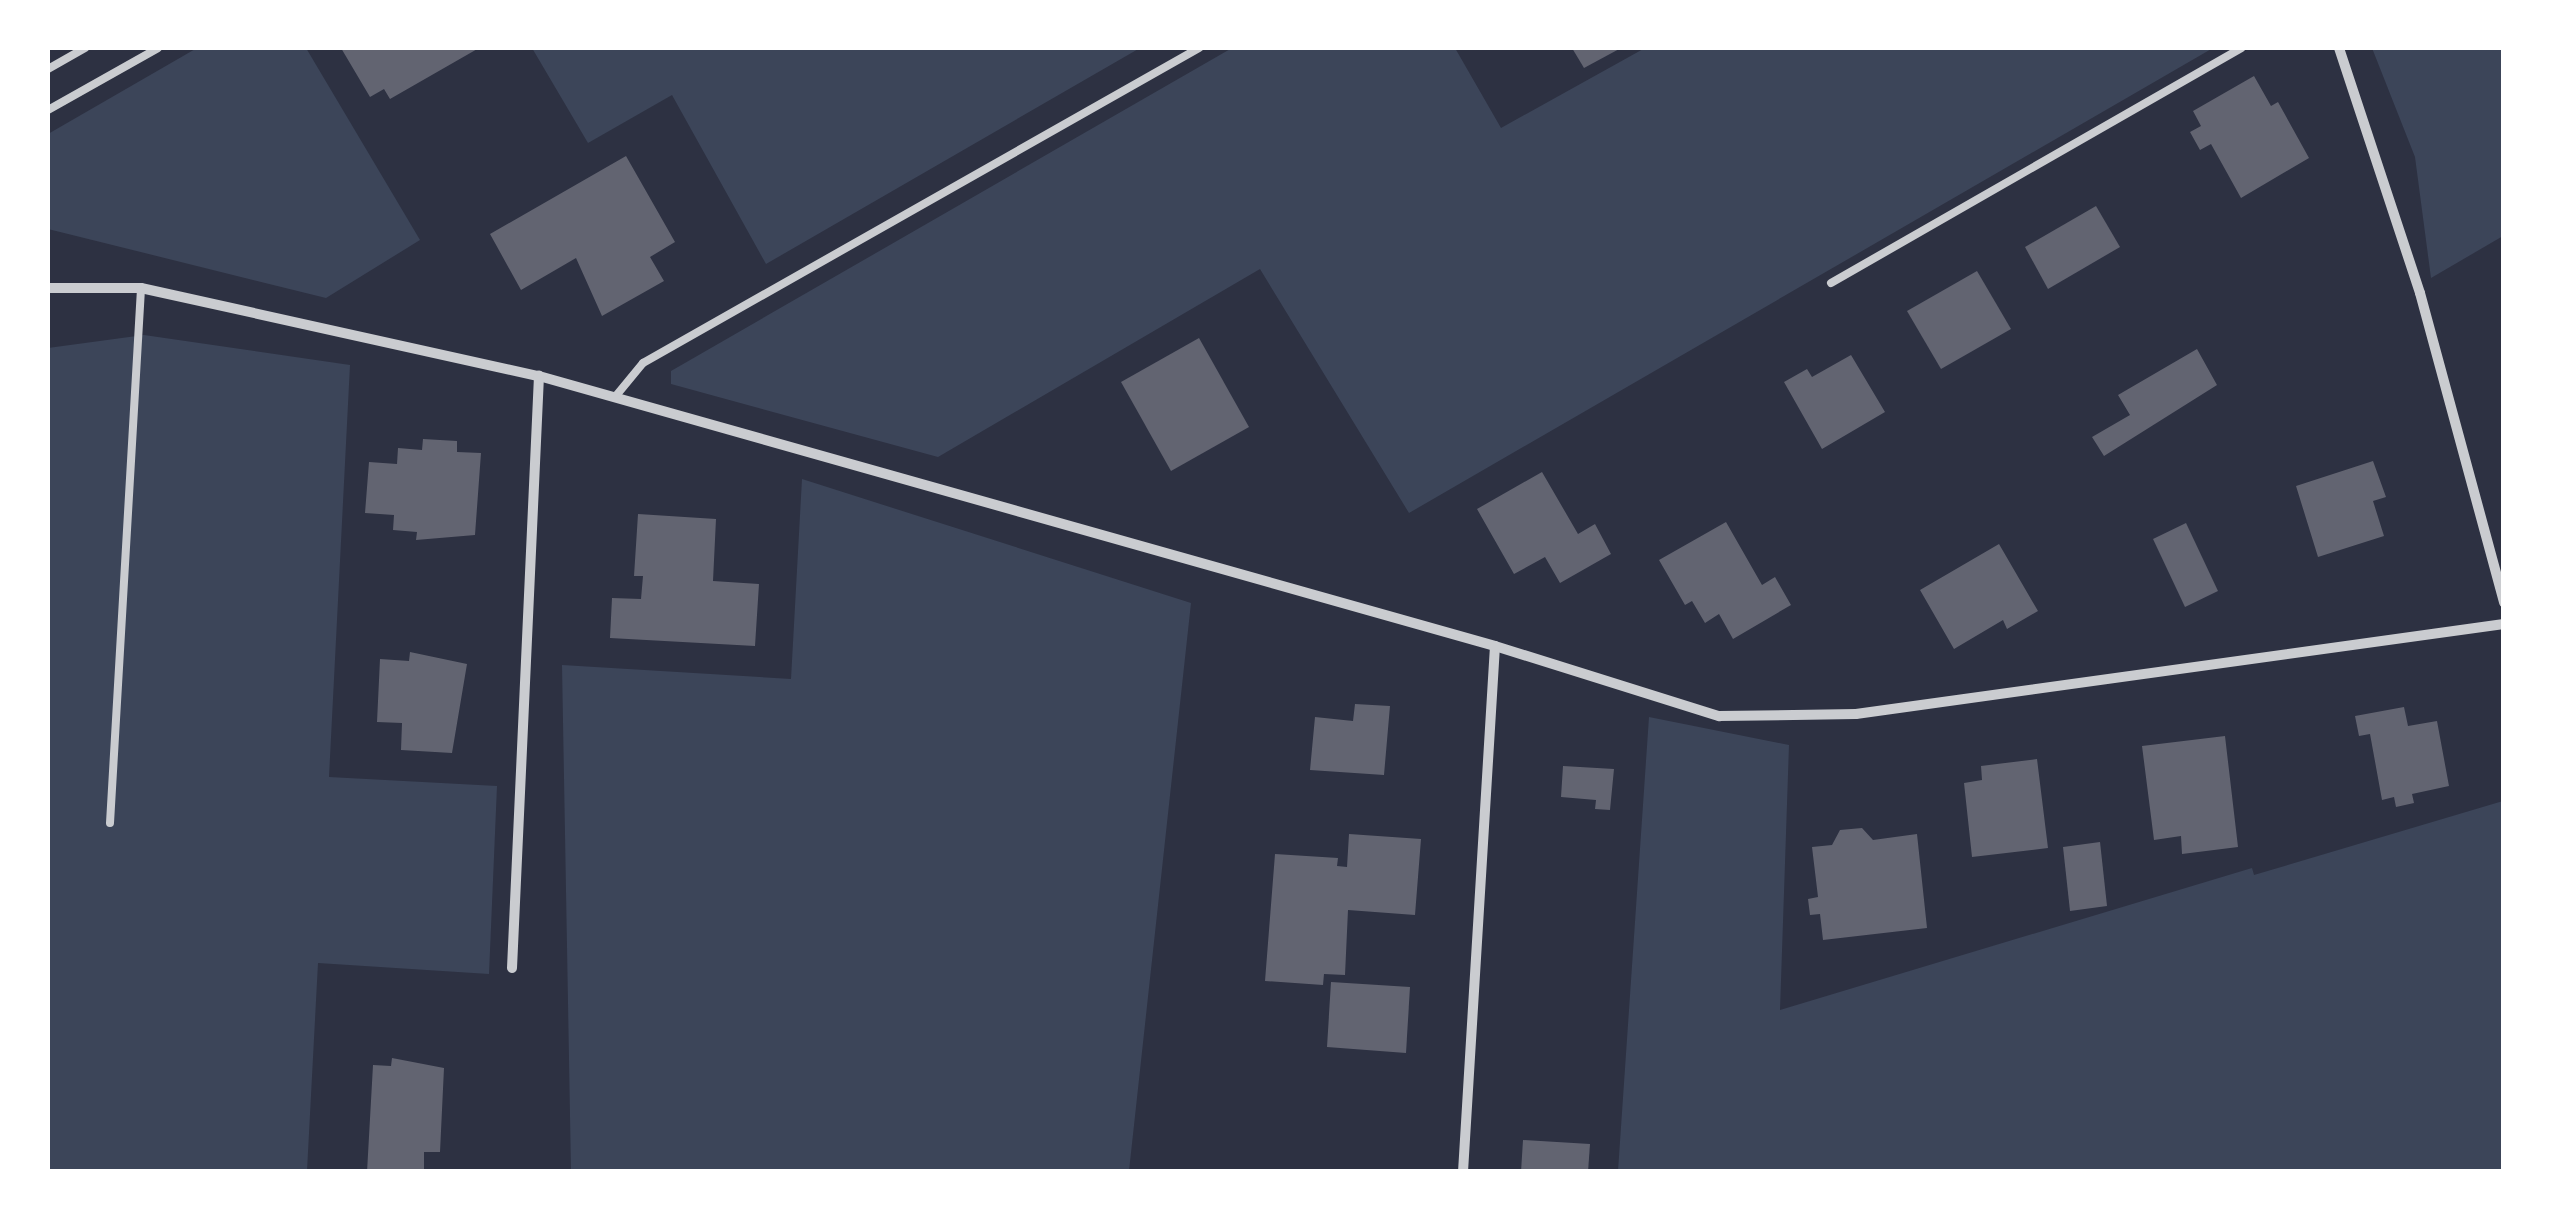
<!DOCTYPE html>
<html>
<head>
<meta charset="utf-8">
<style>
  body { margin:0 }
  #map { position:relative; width:2551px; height:1219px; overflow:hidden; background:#2d3142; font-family:Spectral,serif }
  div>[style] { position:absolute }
  .green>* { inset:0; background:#3c4559 }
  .building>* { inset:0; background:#626471 }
  .service>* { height:8px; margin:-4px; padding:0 4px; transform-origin:4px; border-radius:4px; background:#caccd0 }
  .minor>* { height:10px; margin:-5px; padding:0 5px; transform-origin:5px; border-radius:5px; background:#caccd0 }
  span { translate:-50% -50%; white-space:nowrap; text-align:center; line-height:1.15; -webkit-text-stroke:9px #fff; paint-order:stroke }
  .frame { position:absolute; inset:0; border:50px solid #fff; pointer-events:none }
</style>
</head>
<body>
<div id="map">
  <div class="green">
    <div style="clip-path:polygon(197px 48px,306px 48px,420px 240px,326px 298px,48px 229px,48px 134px)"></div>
    <div style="clip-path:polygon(532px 48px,1140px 48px,766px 264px,672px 95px,588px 143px)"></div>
    <div style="clip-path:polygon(1232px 48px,1455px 48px,1501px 128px,1645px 48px,2213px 48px,1409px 513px,1260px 269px,938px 457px,671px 384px,671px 371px)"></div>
    <div style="clip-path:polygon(2372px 48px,2503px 48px,2503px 236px,2431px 278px,2415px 157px)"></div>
    <div style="clip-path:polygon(144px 335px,350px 365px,329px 777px,497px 786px,489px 974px,318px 963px,307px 1171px,48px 1171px,48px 348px)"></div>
    <div style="clip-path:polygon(802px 479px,1191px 603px,1129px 1171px,571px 1171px,562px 665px,791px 679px)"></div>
    <div style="clip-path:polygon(1649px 717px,1789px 745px,1780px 1010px,2252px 868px,2254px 875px,2503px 801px,2503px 1171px,1618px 1171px)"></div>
  </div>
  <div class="building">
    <div style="clip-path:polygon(341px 48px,479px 48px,390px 99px,384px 89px,370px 97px)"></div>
    <div style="clip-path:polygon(1572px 48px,1621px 48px,1584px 68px)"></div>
    <div style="clip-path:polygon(2254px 76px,2271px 106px,2278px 102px,2309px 158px,2241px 198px,2211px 144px,2200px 150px,2190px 132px,2201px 126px,2193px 111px)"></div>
    <div style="clip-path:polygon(626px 156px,675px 242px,650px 257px,664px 281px,602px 316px,576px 258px,521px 290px,490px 234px)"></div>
    <div style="clip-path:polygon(2096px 206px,2120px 247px,2048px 289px,2025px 247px)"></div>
    <div style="clip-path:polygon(1977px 271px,2011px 329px,1941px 369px,1907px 311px)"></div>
    <div style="clip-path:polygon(1199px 338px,1249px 427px,1171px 471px,1121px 382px)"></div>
    <div style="clip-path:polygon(2197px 349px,2217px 385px,2104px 456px,2092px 437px,2130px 415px,2118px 395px)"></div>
    <div style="clip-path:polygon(1851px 355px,1885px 412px,1822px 449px,1784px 382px,1807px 369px,1812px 377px)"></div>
    <div style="clip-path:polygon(423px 439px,457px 441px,457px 452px,481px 453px,475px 535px,416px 540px,417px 532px,393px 530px,394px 515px,365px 513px,369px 462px,397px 464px,398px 448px,422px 450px)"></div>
    <div style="clip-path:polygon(2373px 461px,2386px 497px,2373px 501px,2384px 536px,2318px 557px,2296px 486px)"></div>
    <div style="clip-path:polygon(1542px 472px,1578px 534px,1595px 524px,1611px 554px,1560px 583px,1545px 557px,1514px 574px,1477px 509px)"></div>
    <div style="clip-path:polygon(638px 514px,716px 519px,713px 581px,759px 584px,755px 646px,610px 638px,612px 598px,641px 599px,643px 576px,634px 576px)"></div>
    <div style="clip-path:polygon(1726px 522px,1762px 585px,1775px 577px,1791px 605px,1733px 639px,1719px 614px,1705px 623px,1692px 601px,1685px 605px,1659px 560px)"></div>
    <div style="clip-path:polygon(2186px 523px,2218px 591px,2185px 607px,2153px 539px)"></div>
    <div style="clip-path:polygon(1999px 544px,2038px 611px,2007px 629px,2003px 620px,1954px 649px,1920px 590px)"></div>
    <div style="clip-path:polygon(410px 652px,467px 664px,452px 753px,401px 750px,402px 723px,377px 722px,380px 659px,409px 661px)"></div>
    <div style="clip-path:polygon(1355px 704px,1390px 706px,1384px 775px,1310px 770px,1315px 717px,1353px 721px)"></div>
    <div style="clip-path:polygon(2404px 707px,2408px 726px,2437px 721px,2449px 786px,2412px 794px,2414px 803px,2396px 807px,2394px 797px,2382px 800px,2370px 734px,2359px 736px,2355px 716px)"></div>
    <div style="clip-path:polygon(2225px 736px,2238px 847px,2182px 854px,2181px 836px,2154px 840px,2142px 746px)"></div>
    <div style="clip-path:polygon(2037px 759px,2048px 848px,1972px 857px,1964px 783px,1982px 780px,1981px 766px)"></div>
    <div style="clip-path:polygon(1563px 766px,1614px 769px,1610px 810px,1595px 809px,1596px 800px,1561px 797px)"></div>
    <div style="clip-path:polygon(1862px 828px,1873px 840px,1917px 834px,1927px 928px,1823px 940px,1820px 914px,1810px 915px,1808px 899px,1818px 897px,1812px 847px,1832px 845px,1840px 830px)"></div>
    <div style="clip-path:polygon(1349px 834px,1421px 839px,1415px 915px,1348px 910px,1345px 975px,1324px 974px,1323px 985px,1265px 981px,1275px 854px,1338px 858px,1337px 866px,1347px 867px)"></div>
    <div style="clip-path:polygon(2100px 842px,2107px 906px,2070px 911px,2063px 847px)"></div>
    <div style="clip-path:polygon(1331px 982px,1410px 987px,1406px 1053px,1327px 1047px)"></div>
    <div style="clip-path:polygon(392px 1058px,444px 1068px,440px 1152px,424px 1152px,424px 1172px,367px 1172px,373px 1065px,391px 1066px)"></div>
    <div style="clip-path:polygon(1523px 1140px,1590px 1144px,1588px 1172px,1521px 1172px)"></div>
  </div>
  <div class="service">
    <div style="left:48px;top:69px;width:43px;rotate:-29.6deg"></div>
    <div style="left:48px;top:110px;width:126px;rotate:-29.4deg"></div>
    <div style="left:1831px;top:283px;width:473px;rotate:-29.8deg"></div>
    <div style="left:615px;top:397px;width:44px;rotate:-50.5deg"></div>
    <div style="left:643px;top:363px;width:639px;rotate:-29.53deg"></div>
    <div style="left:110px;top:823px;width:536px;rotate:-86.68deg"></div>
  </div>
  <div class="minor">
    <div style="left:2339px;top:48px;width:258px;rotate:71.7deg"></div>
    <div style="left:2420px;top:293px;width:321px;rotate:74.8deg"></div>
    <div style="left:48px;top:288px;width:93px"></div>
    <div style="left:141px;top:288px;width:408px;rotate:12.5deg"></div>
    <div style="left:539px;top:376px;width:993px;rotate:15.77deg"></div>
    <div style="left:1495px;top:646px;width:235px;rotate:17.4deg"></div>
    <div style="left:1719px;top:716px;width:137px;rotate:-0.8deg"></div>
    <div style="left:1856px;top:714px;width:654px;rotate:-7.91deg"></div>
    <div style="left:512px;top:968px;width:593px;rotate:-87.39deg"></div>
    <div style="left:1463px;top:1172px;width:527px;rotate:-86.52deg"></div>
  </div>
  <div class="frame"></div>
</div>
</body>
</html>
